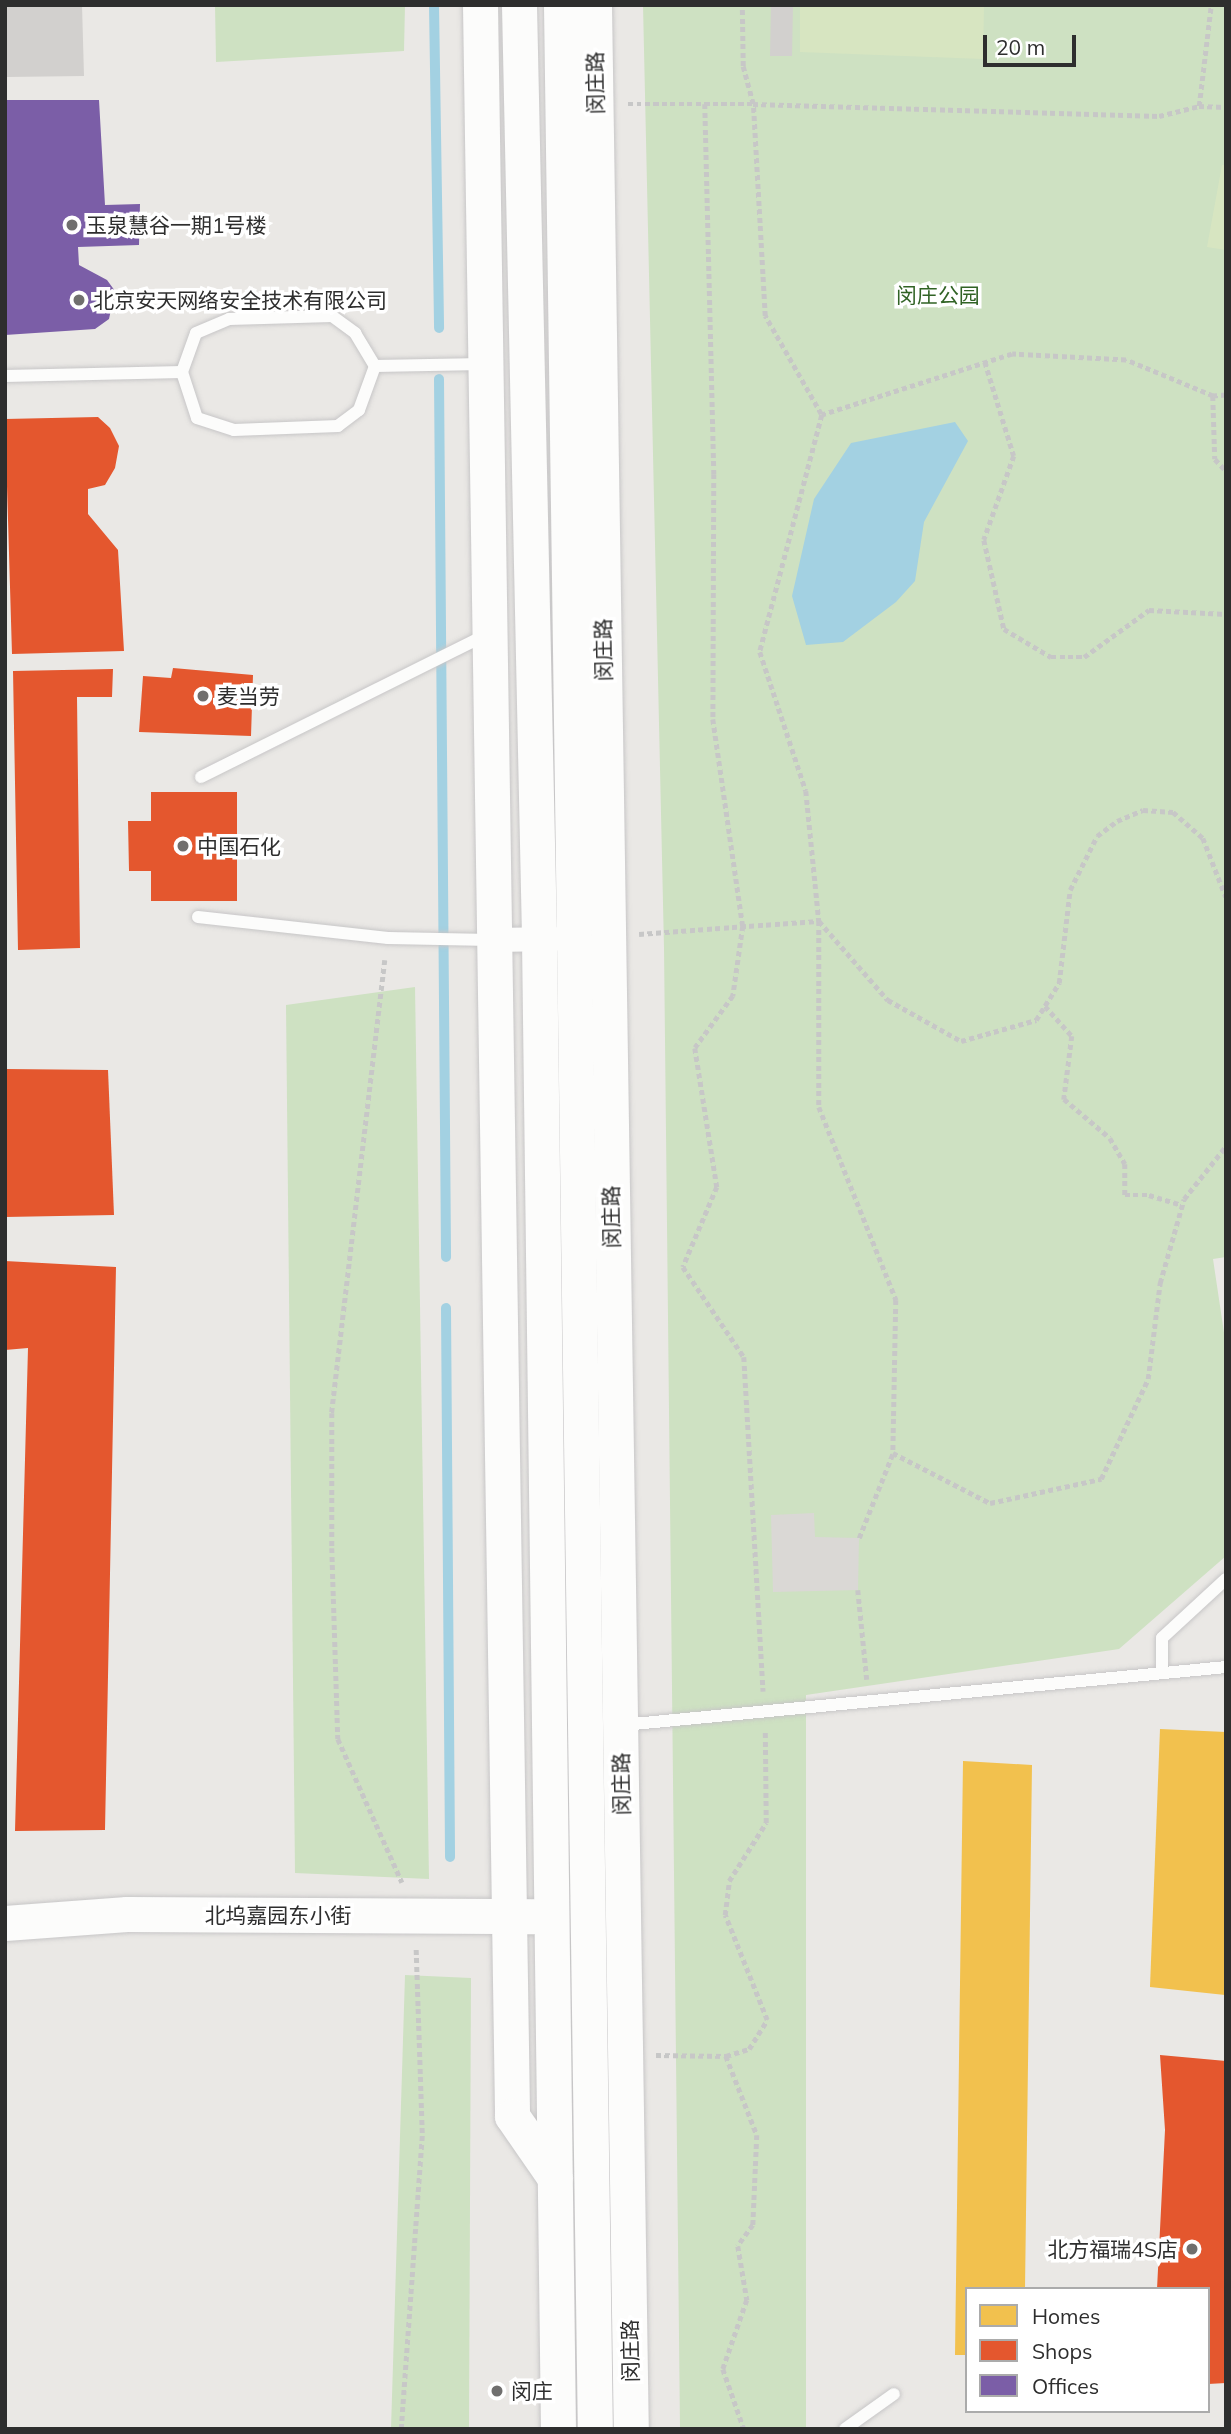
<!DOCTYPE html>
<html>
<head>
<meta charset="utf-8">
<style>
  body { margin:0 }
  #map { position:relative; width:1231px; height:2434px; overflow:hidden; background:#eae8e5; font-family:Mulish,"Noto Sans SC",sans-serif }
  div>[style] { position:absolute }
  .green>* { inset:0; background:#cee1c2 }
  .pitch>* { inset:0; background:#d7e5c1 }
  .plaza>* { inset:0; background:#dad8d5 }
  .water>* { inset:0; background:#a3d1e2 }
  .homes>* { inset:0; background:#f2c14e }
  .shops>* { inset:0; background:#e4572e }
  .offices>* { inset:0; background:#7b5ea7 }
  .stream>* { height:10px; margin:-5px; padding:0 5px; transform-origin:5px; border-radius:5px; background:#a3d1e2 }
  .building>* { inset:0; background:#d2d0ce }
  .path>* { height:4.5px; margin-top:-2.25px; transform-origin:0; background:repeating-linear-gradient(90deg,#c7c7c7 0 5px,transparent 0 8.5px) }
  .roads { filter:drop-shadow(0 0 2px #c7c6c7) drop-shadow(0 0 2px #c7c6c7) }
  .lane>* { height:12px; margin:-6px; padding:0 6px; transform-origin:6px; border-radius:6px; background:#fcfcfb }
  .street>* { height:24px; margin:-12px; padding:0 12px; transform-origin:12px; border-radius:12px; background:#fcfcfb }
  .secondary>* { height:35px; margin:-17.5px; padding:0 17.5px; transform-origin:17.5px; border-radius:17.5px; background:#fcfcfb }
  .dots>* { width:19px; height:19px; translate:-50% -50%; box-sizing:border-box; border:4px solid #fff; border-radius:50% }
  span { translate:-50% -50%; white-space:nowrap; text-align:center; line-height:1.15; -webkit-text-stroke:7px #fff; paint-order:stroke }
  .street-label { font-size:21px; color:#2e2e2e }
  .poi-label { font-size:21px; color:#2e2e2e }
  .left { translate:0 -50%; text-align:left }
  .right { translate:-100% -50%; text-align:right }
  .park-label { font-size:21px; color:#316325 }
  .frame { position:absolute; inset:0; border:7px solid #2e2e2e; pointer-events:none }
  .legend { position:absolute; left:965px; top:2287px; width:245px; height:126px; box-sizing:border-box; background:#fff; border:2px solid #ababab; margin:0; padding:9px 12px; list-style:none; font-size:21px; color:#2e2e2e }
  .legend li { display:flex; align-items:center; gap:14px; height:35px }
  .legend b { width:35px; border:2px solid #ababab }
  .scale { position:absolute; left:983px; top:35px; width:93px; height:32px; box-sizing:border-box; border:4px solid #2e2e2e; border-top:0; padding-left:9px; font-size:21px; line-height:24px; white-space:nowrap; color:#2e2e2e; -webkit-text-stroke:5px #fff; paint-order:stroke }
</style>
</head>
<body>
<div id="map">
  <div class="green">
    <div style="clip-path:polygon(215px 5px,405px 5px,404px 51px,216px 62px)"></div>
    <div style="clip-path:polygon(643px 5px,1226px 5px,1226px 1257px,1213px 1259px,1226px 1346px,1226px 1556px,1119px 1649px,806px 1695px,806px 2429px,680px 2429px,664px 948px)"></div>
    <div style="clip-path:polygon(415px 987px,429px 1879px,295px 1873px,286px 1005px)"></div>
    <div style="clip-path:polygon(405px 1975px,471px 1978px,469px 2429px,391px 2429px)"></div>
  </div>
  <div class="pitch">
    <div style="clip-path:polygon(800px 5px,984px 5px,983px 59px,800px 52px)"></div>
    <div style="clip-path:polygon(1222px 165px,1226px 165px,1226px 250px,1207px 247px)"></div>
  </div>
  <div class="plaza">
    <div style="clip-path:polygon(814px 1513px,815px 1537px,859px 1538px,858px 1590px,773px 1592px,771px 1515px)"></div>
  </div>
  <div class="water">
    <div style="clip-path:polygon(955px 422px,968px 441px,924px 522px,915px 581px,896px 602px,843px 642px,806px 645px,792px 596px,814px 499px,851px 443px)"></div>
  </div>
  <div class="homes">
    <div style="clip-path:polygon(1160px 1729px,1226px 1732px,1225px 1995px,1150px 1987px)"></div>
    <div style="clip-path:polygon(963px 1761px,1032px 1765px,1025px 2289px,967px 2289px,967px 2355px,955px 2355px)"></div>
  </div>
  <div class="shops">
    <div style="clip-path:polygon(98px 417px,110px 428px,119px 446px,115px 468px,105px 485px,88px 489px,88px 514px,118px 550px,124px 651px,12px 654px,5px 419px)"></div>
    <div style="clip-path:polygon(173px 668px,253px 675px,251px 736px,139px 732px,143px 676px,171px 678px)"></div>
    <div style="clip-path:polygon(113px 669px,112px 697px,77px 697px,80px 948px,18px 950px,13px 671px)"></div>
    <div style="clip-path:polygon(151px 792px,237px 792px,237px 901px,151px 901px,151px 871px,129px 871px,128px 821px,151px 821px)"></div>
    <div style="clip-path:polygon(5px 1069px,108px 1070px,114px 1215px,5px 1217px)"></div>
    <div style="clip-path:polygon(5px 1261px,116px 1267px,105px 1830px,15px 1831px,28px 1348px,5px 1350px)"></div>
    <div style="clip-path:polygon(1160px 2055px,1226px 2061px,1226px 2383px,1208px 2384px,1208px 2289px,1157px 2289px,1165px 2130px)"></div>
  </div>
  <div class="offices">
    <div style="clip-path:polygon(5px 100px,99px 100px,105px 205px,140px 204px,139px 245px,78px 247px,79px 265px,107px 280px,115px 291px,109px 319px,95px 329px,5px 335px)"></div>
  </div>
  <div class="stream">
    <div style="left:434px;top:5px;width:323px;rotate:89.1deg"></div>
    <div style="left:439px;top:379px;width:878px;rotate:89.54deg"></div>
    <div style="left:446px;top:1308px;width:549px;rotate:89.58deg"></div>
  </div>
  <div class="building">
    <div style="clip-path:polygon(6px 5px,82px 5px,84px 76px,7px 77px)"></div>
    <div style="clip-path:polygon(771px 5px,793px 5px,792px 56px,770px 56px)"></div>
  </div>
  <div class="path">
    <div style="left:628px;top:104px;width:125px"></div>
    <div style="left:753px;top:104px;width:39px;rotate:-105deg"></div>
    <div style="left:743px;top:66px;width:61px;rotate:-90.9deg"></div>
    <div style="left:705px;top:104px;width:370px;rotate:88.6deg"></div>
    <div style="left:714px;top:474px;width:245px;rotate:90.2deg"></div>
    <div style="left:713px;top:719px;width:209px;rotate:81.8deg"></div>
    <div style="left:743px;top:926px;width:71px;rotate:98.1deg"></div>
    <div style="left:733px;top:996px;width:64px;rotate:126.2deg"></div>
    <div style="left:695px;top:1048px;width:141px;rotate:81deg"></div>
    <div style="left:717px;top:1187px;width:87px;rotate:113deg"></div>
    <div style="left:683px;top:1267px;width:109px;rotate:55.9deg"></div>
    <div style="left:744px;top:1357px;width:335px;rotate:86.7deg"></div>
    <div style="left:1199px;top:106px;width:27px;rotate:2deg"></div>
    <div style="left:985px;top:362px;width:98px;rotate:72.9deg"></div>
    <div style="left:1014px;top:456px;width:89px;rotate:109.7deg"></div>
    <div style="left:984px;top:540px;width:91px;rotate:77.3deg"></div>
    <div style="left:1004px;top:629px;width:55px;rotate:30.8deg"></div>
    <div style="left:1051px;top:657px;width:33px"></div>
    <div style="left:1084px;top:657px;width:80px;rotate:-35.9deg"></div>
    <div style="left:1149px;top:610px;width:77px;rotate:3deg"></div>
    <div style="left:1226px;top:395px;width:13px;rotate:176deg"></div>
    <div style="left:1213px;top:396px;width:94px;rotate:-157.5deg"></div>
    <div style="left:1126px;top:360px;width:114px;rotate:-177deg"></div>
    <div style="left:1012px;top:354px;width:200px;rotate:162.2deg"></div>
    <div style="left:822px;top:415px;width:245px;rotate:104.7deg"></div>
    <div style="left:760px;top:652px;width:146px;rotate:71.7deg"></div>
    <div style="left:806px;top:791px;width:131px;rotate:84.3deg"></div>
    <div style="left:819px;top:921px;width:186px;rotate:90deg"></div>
    <div style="left:819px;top:1107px;width:208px;rotate:68.2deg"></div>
    <div style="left:896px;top:1300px;width:153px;rotate:91.1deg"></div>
    <div style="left:893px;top:1453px;width:109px;rotate:27.3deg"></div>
    <div style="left:990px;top:1503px;width:114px;rotate:-12.2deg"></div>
    <div style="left:1101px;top:1479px;width:110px;rotate:-64.8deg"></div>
    <div style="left:1148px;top:1379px;width:97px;rotate:-82.9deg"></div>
    <div style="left:1160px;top:1283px;width:87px;rotate:-74.1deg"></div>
    <div style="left:1184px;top:1199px;width:68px;rotate:-51.6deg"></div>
    <div style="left:1213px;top:396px;width:63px;rotate:88.2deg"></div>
    <div style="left:1215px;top:459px;width:16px;rotate:47deg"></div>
    <div style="left:821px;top:414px;width:113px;rotate:-119.7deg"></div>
    <div style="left:765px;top:316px;width:212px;rotate:-93.2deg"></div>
    <div style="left:753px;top:104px;width:406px;rotate:1.7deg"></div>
    <div style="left:1159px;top:116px;width:41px;rotate:-14deg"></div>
    <div style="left:1199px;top:106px;width:102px;rotate:-83.2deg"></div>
    <div style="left:819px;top:921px;width:105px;rotate:48.9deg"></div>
    <div style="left:888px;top:1000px;width:84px;rotate:29.3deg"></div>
    <div style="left:961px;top:1041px;width:78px;rotate:-15.6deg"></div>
    <div style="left:1036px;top:1020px;width:44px;rotate:-58.1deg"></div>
    <div style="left:1059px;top:983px;width:94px;rotate:-83.3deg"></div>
    <div style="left:1070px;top:890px;width:60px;rotate:-63.4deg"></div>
    <div style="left:1097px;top:836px;width:25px;rotate:-37deg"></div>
    <div style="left:1117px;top:821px;width:28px;rotate:-23deg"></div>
    <div style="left:1143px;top:810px;width:30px;rotate:4deg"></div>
    <div style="left:1173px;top:812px;width:40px;rotate:41deg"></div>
    <div style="left:1203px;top:838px;width:63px;rotate:68.7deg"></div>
    <div style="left:639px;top:934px;width:179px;rotate:-4.2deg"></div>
    <div style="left:385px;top:960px;width:456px;rotate:96.7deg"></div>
    <div style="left:332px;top:1413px;width:135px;rotate:90deg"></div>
    <div style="left:332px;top:1548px;width:191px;rotate:88.2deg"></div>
    <div style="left:338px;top:1739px;width:157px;rotate:65.9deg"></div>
    <div style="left:1045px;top:1006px;width:40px;rotate:48deg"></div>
    <div style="left:1072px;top:1036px;width:64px;rotate:97.2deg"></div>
    <div style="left:1064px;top:1099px;width:60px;rotate:40.3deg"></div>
    <div style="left:1110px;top:1138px;width:30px;rotate:60deg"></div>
    <div style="left:1125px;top:1164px;width:31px;rotate:90deg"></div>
    <div style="left:1125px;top:1195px;width:24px"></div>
    <div style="left:1149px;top:1195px;width:34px;rotate:17deg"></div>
    <div style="left:859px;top:1538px;width:92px;rotate:-68.2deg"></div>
    <div style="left:858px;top:1590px;width:90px;rotate:84.3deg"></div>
    <div style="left:656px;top:2055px;width:70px;rotate:0.8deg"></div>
    <div style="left:726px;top:2056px;width:24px;rotate:-17deg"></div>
    <div style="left:749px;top:2049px;width:34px;rotate:-58deg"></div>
    <div style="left:767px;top:2020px;width:113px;rotate:-111.8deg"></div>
    <div style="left:725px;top:1915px;width:34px;rotate:-83deg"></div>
    <div style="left:729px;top:1881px;width:69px;rotate:-57.5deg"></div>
    <div style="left:766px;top:1823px;width:91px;rotate:-90.6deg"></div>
    <div style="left:726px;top:2056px;width:85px;rotate:68.6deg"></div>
    <div style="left:757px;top:2135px;width:90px;rotate:92.5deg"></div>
    <div style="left:753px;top:2225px;width:26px;rotate:126deg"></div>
    <div style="left:738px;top:2246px;width:55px;rotate:80.5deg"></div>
    <div style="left:747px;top:2300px;width:73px;rotate:109.2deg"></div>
    <div style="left:723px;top:2369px;width:64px;rotate:70.7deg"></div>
    <div style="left:401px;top:2429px;width:297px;rotate:-85.9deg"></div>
    <div style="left:422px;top:2133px;width:185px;rotate:-91.9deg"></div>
  </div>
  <div class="roads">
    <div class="lane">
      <div style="left:332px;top:316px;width:29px;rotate:36deg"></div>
      <div style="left:355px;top:333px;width:39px;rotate:59deg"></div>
      <div style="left:375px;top:366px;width:47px;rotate:110deg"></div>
      <div style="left:359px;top:410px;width:26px;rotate:143deg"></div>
      <div style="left:338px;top:426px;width:104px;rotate:177.8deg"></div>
      <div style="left:234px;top:430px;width:39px;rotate:-162deg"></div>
      <div style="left:197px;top:418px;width:48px;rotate:-108.1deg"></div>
      <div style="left:182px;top:372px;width:41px;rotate:-70.3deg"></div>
      <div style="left:196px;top:333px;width:36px;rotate:-23deg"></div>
      <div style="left:229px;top:319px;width:103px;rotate:-1.7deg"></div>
      <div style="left:375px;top:366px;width:108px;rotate:-1.1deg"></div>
      <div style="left:5px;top:376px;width:177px;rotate:-1.3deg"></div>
      <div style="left:201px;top:777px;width:318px;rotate:-26.5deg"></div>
      <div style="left:198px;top:917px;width:191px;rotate:6.3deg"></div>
      <div style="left:388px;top:938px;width:103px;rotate:1.1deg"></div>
      <div style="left:1162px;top:1672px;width:34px;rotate:-90deg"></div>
      <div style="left:1162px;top:1638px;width:87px;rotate:-42.7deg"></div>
      <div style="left:623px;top:1725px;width:606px;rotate:-5.49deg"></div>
      <div style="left:845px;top:2429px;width:60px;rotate:-35.5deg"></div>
    </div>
    <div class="street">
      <div style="left:495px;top:940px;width:59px;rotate:-1deg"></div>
    </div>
    <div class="secondary">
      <div style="left:480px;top:5px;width:2111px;rotate:89.13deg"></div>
      <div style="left:512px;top:2116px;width:75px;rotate:55.3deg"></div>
      <div style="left:519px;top:5px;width:934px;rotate:88.77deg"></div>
      <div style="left:539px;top:939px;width:1490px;rotate:89.27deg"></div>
      <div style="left:561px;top:5px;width:2424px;rotate:89.2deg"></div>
      <div style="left:594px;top:5px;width:2424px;rotate:89.13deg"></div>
      <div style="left:5px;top:1923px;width:122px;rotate:-4.2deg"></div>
      <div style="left:127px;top:1914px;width:406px;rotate:0.3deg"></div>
    </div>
  </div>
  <div class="dots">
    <div style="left:72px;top:225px;background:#706f6e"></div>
    <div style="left:79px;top:300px;background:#706f6e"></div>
    <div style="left:203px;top:696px;background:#706f6e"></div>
    <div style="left:183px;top:846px;background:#706f6e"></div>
    <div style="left:1192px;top:2249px;background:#706f6e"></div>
    <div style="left:497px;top:2391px;background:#706f6e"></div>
  </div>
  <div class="street-label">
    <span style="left:595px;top:83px;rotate:-91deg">闵庄路</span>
    <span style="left:603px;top:650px;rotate:-91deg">闵庄路</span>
    <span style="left:611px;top:1217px;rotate:-91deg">闵庄路</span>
    <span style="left:621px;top:1784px;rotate:-91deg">闵庄路</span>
    <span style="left:278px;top:1915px">北坞嘉园东小街</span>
    <span style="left:630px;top:2351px;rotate:-91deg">闵庄路</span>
  </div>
  <div class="poi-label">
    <span class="left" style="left:86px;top:225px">玉泉慧谷一期1号楼</span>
    <span class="left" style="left:93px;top:300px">北京安天网络安全技术有限公司</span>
    <span class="left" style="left:217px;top:696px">麦当劳</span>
    <span class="left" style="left:197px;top:846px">中国石化</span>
    <span class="right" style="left:1178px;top:2249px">北方福瑞4S店</span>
    <span class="left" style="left:511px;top:2391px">闵庄</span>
  </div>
  <div class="park-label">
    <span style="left:938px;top:295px">闵庄公园</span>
  </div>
  <div class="frame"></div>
  <ul class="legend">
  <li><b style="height:19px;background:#f2c14e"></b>Homes</li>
  <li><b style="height:19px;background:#e4572e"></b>Shops</li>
  <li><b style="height:19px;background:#7b5ea7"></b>Offices</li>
  </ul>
  <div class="scale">20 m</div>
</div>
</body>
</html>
